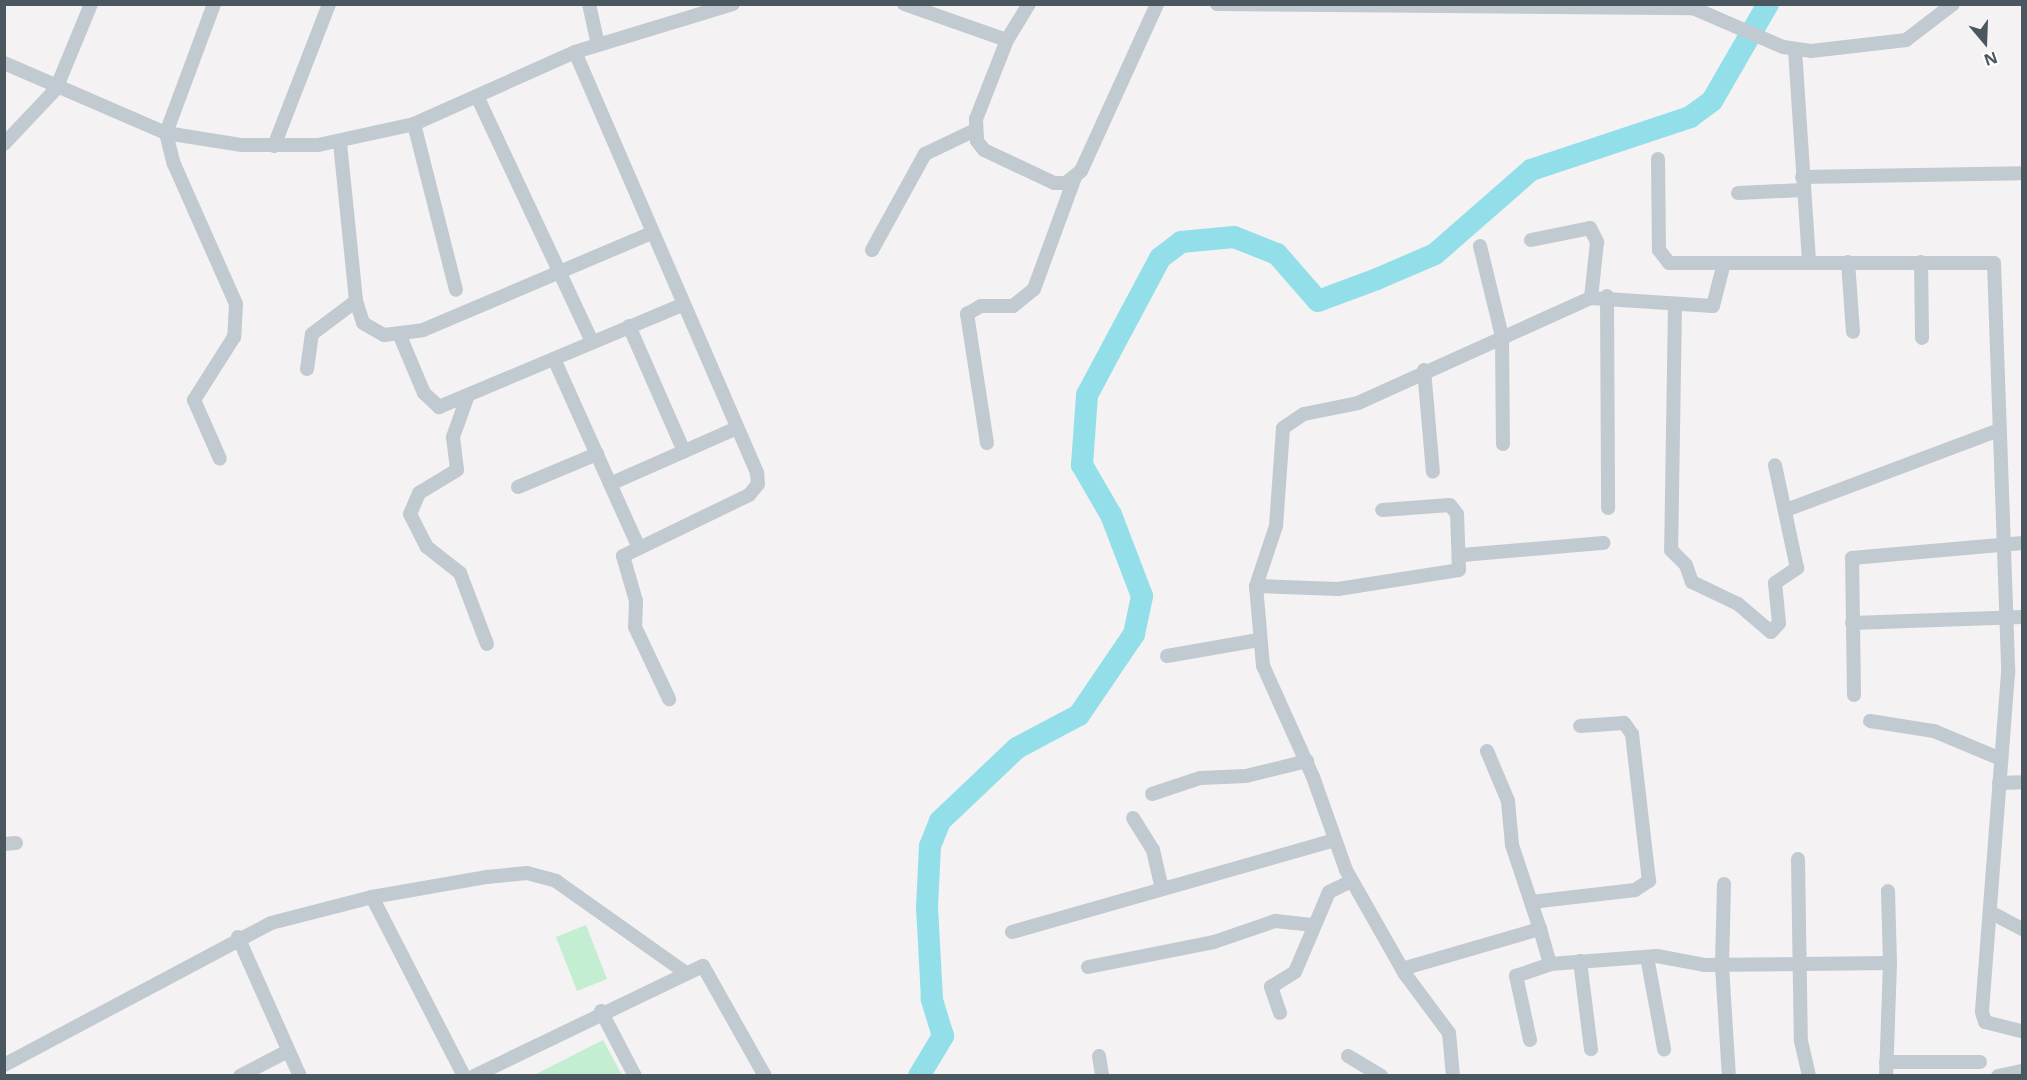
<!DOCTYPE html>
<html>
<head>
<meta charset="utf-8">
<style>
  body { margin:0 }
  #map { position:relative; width:2027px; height:1080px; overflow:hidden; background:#f4f2f2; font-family:"Open Sans",sans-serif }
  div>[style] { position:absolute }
  .green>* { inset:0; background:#c4eed1 }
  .river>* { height:22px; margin:-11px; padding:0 11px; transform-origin:11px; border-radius:11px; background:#93dfe9 }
  .minor>* { height:14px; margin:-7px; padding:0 7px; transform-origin:7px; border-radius:7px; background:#c1cad0 }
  span { translate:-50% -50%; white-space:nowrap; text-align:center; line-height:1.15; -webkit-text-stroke:6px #fff; paint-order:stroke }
  .frame { position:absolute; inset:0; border:6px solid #4a575f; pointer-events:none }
  .north { position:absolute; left:1955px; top:12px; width:60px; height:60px; -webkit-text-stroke:4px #fff; paint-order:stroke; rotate:161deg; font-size:16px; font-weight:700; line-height:24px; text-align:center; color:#4a575f }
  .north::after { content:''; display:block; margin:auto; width:21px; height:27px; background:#4a575f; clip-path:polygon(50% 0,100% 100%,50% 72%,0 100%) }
</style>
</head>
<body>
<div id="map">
  <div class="green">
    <div style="clip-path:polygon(586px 925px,607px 979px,577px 991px,556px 937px)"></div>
    <div style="clip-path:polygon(603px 1040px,622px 1075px,534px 1075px)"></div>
  </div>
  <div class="river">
    <div style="left:919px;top:1076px;width:47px;rotate:-59deg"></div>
    <div style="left:943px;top:1036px;width:39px;rotate:-107deg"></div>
    <div style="left:932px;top:999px;width:92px;rotate:-93.1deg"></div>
    <div style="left:927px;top:907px;width:61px;rotate:-87.2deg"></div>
    <div style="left:930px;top:846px;width:27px;rotate:-68deg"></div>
    <div style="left:940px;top:821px;width:106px;rotate:-43.5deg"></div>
    <div style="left:1017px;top:748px;width:70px;rotate:-28deg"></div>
    <div style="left:1079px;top:715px;width:98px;rotate:-55.8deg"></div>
    <div style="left:1134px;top:634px;width:39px;rotate:-78deg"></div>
    <div style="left:1142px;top:596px;width:87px;rotate:-110.9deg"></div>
    <div style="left:1111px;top:515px;width:58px;rotate:-120.1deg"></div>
    <div style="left:1082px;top:465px;width:70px;rotate:-85.9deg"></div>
    <div style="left:1087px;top:395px;width:155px;rotate:-61.9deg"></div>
    <div style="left:1160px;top:258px;width:26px;rotate:-37deg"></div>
    <div style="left:1181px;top:242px;width:53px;rotate:-5.4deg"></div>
    <div style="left:1234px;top:237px;width:46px;rotate:21.6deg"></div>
    <div style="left:1277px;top:254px;width:62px;rotate:48.9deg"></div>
    <div style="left:1318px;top:301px;width:63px;rotate:-20.4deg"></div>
    <div style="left:1377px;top:279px;width:63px;rotate:-23.3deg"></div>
    <div style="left:1435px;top:254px;width:128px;rotate:-41.2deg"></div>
    <div style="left:1531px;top:170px;width:168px;rotate:-18.4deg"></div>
    <div style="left:1690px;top:117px;width:27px;rotate:-36deg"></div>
    <div style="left:1712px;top:101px;width:112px;rotate:-60deg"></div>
  </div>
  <div class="minor">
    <div style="left:214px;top:4px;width:138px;rotate:110.4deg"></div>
    <div style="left:166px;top:133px;width:32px;rotate:76deg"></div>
    <div style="left:174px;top:164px;width:153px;rotate:66.1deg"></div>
    <div style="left:236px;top:304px;width:33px;rotate:93deg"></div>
    <div style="left:234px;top:337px;width:75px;rotate:122.4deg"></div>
    <div style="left:194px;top:400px;width:64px;rotate:66.2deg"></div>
    <div style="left:589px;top:4px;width:42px;rotate:77.6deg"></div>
    <div style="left:904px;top:4px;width:109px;rotate:19.3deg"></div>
    <div style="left:1007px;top:40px;width:42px;rotate:-58.6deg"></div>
    <div style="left:1217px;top:4px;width:476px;rotate:0.5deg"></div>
    <div style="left:1693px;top:8px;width:98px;rotate:23.4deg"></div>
    <div style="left:1783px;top:47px;width:28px;rotate:8deg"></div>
    <div style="left:1811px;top:51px;width:96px;rotate:-6.6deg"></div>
    <div style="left:1906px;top:40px;width:59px;rotate:-37.5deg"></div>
    <div style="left:1007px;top:40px;width:85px;rotate:111.4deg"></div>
    <div style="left:976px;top:119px;width:22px;rotate:87deg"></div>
    <div style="left:977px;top:141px;width:11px;rotate:52deg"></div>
    <div style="left:984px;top:150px;width:77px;rotate:25.2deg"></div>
    <div style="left:1054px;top:183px;width:12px"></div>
    <div style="left:1066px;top:183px;width:19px;rotate:-39deg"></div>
    <div style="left:1081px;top:171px;width:183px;rotate:-65.5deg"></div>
    <div style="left:1795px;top:50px;width:212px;rotate:86.2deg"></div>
    <div style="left:575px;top:52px;width:459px;rotate:66.6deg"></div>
    <div style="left:757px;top:473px;width:11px;rotate:85deg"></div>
    <div style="left:758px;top:484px;width:14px;rotate:129deg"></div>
    <div style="left:749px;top:495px;width:140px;rotate:154.2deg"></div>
    <div style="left:623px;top:556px;width:47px;rotate:73.9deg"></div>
    <div style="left:636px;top:601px;width:26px;rotate:92deg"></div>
    <div style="left:635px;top:627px;width:80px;rotate:64.7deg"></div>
    <div style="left:4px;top:63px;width:176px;rotate:23.4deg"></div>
    <div style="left:166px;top:133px;width:77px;rotate:9deg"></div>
    <div style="left:242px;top:145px;width:76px"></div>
    <div style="left:318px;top:145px;width:98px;rotate:-12.3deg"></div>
    <div style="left:414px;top:124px;width:176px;rotate:-24.1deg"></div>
    <div style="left:575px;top:52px;width:165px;rotate:-16.9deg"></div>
    <div style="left:477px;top:96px;width:271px;rotate:64.9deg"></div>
    <div style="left:414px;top:124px;width:171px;rotate:75.8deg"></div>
    <div style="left:340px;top:143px;width:159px;rotate:84.2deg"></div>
    <div style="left:356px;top:301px;width:23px;rotate:72deg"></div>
    <div style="left:363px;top:323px;width:24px;rotate:30deg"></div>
    <div style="left:384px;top:335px;width:39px;rotate:-7deg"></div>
    <div style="left:423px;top:330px;width:248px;rotate:-23deg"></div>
    <div style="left:4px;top:144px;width:76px;rotate:-46.6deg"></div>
    <div style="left:56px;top:89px;width:92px;rotate:-67.6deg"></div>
    <div style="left:274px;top:146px;width:152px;rotate:-68.8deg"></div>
    <div style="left:1658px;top:159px;width:91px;rotate:89.4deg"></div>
    <div style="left:1659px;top:250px;width:16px;rotate:52deg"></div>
    <div style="left:1669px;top:263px;width:325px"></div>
    <div style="left:1994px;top:263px;width:410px;rotate:88deg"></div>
    <div style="left:2008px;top:673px;width:340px;rotate:94.4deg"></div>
    <div style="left:1982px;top:1012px;width:10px;rotate:73deg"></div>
    <div style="left:1985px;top:1022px;width:38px;rotate:14deg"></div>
    <div style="left:1802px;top:177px;width:220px;rotate:-1deg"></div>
    <div style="left:1738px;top:193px;width:65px;rotate:-2.6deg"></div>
    <div style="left:1531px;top:240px;width:60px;rotate:-11.5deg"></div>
    <div style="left:1590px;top:228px;width:16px;rotate:63deg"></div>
    <div style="left:1597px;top:242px;width:56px;rotate:96.1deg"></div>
    <div style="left:1480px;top:246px;width:93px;rotate:76.3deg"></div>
    <div style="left:1502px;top:336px;width:108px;rotate:89.5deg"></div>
    <div style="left:872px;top:250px;width:110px;rotate:-61.1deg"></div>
    <div style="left:925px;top:154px;width:55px;rotate:-25.6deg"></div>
    <div style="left:1848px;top:262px;width:70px;rotate:85.9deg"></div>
    <div style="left:1921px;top:262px;width:76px;rotate:89.2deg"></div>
    <div style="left:1607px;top:296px;width:212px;rotate:89.7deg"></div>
    <div style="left:1675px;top:304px;width:246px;rotate:90.9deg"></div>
    <div style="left:1671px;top:550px;width:21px;rotate:45deg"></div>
    <div style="left:1686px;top:565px;width:18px;rotate:71deg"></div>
    <div style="left:1692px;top:582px;width:51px;rotate:25.6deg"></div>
    <div style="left:1738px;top:604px;width:43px;rotate:40.3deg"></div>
    <div style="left:1771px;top:632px;width:12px;rotate:-48deg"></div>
    <div style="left:1779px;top:623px;width:40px;rotate:-95.7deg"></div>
    <div style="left:1775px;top:583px;width:27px;rotate:-34deg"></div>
    <div style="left:1797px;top:568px;width:105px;rotate:-102.1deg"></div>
    <div style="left:629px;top:326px;width:137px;rotate:66.3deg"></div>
    <div style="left:400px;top:336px;width:62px;rotate:67.2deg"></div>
    <div style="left:424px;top:393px;width:21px;rotate:43deg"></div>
    <div style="left:439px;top:407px;width:264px;rotate:-22.8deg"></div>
    <div style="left:554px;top:359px;width:205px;rotate:65.8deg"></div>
    <div style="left:307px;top:369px;width:35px;rotate:-82deg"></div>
    <div style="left:312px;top:334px;width:55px;rotate:-36.9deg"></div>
    <div style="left:1424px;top:370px;width:102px;rotate:85deg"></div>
    <div style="left:468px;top:395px;width:45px;rotate:109.7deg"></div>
    <div style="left:453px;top:437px;width:33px;rotate:83deg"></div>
    <div style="left:457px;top:470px;width:44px;rotate:148.8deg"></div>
    <div style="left:419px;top:493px;width:23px;rotate:113deg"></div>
    <div style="left:410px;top:514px;width:37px;rotate:63deg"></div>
    <div style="left:427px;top:547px;width:42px;rotate:38.2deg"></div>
    <div style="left:460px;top:573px;width:76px;rotate:69.2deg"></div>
    <div style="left:987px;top:443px;width:131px;rotate:-98.8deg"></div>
    <div style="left:967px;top:314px;width:16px;rotate:-30deg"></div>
    <div style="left:981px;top:306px;width:32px"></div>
    <div style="left:1013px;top:306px;width:27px;rotate:-39deg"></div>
    <div style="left:1034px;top:289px;width:119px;rotate:-69.9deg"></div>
    <div style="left:610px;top:484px;width:139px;rotate:-23.8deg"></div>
    <div style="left:518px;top:487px;width:86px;rotate:-22.7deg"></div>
    <div style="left:1786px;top:510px;width:224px;rotate:-20.6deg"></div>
    <div style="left:1462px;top:555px;width:142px;rotate:-4.9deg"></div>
    <div style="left:1256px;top:586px;width:82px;rotate:2.1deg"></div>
    <div style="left:1338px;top:589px;width:122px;rotate:-8.9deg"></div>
    <div style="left:1459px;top:570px;width:56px;rotate:-92deg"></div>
    <div style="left:1457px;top:514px;width:11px;rotate:-128deg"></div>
    <div style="left:1450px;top:505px;width:68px;rotate:175.8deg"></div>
    <div style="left:1852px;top:623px;width:170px;rotate:-2deg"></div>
    <div style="left:1167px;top:656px;width:93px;rotate:-9.9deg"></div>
    <div style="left:1854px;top:695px;width:137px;rotate:-90.8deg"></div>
    <div style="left:1852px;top:558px;width:171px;rotate:-5deg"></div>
    <div style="left:1870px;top:721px;width:65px;rotate:8.9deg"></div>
    <div style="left:1934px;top:731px;width:73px;rotate:22.7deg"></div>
    <div style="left:1487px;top:751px;width:54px;rotate:67.2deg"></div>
    <div style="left:1508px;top:801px;width:44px;rotate:84.8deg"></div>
    <div style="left:1512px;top:845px;width:89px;rotate:71.6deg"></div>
    <div style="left:1999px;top:783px;width:23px;rotate:-2deg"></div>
    <div style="left:1152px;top:794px;width:51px;rotate:-18.4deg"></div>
    <div style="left:1200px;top:778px;width:46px;rotate:-2.5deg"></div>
    <div style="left:1246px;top:776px;width:63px;rotate:-13.8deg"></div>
    <div style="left:1133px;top:818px;width:38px;rotate:58deg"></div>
    <div style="left:1153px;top:850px;width:37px;rotate:77deg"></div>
    <div style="left:4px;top:844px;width:12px;rotate:-5deg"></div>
    <div style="left:1798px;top:859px;width:182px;rotate:89.1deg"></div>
    <div style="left:1801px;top:1041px;width:36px;rotate:77deg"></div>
    <div style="left:1724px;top:884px;width:82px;rotate:91.4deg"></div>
    <div style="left:1722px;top:966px;width:110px;rotate:86.4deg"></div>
    <div style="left:1888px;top:891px;width:72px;rotate:88.4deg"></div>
    <div style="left:372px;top:897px;width:201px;rotate:62.8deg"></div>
    <div style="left:1531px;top:902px;width:105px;rotate:-6.6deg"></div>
    <div style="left:1635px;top:890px;width:17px;rotate:-33deg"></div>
    <div style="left:1649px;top:881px;width:148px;rotate:-96.6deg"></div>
    <div style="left:1632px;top:734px;width:14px;rotate:-126deg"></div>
    <div style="left:1624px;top:723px;width:44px;rotate:176.1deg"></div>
    <div style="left:1990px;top:912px;width:36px;rotate:28deg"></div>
    <div style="left:1012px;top:932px;width:333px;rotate:-15.9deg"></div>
    <div style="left:238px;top:937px;width:152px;rotate:66deg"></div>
    <div style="left:1647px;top:957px;width:94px;rotate:79.5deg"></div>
    <div style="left:1580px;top:961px;width:89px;rotate:82.9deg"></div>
    <div style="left:1088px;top:967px;width:128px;rotate:-11.2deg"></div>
    <div style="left:1214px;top:942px;width:65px;rotate:-19deg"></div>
    <div style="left:1275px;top:921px;width:37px;rotate:6deg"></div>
    <div style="left:1402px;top:969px;width:144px;rotate:-16.2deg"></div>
    <div style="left:1540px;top:929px;width:36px;rotate:74deg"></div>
    <div style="left:1550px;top:964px;width:107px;rotate:-4.3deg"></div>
    <div style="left:1657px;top:956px;width:48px;rotate:10.8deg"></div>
    <div style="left:1704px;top:965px;width:186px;rotate:-0.6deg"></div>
    <div style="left:1890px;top:963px;width:113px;rotate:92deg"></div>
    <div style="left:601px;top:1011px;width:73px;rotate:62.4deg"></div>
    <div style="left:1280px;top:1013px;width:28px;rotate:-109deg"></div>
    <div style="left:1271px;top:987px;width:28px;rotate:-32deg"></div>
    <div style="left:1295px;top:972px;width:87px;rotate:-67deg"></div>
    <div style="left:1329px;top:892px;width:25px;rotate:-26deg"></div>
    <div style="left:1530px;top:1040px;width:66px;rotate:-102.3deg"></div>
    <div style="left:1516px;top:976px;width:36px;rotate:-19deg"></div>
    <div style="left:1099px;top:1056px;width:20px;rotate:81deg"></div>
    <div style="left:1348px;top:1056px;width:39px;rotate:31deg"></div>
    <div style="left:1886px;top:1062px;width:94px"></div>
    <div style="left:4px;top:1065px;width:302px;rotate:-28deg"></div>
    <div style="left:271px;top:923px;width:104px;rotate:-14.4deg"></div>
    <div style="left:372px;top:897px;width:117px;rotate:-9.9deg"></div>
    <div style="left:487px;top:877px;width:40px;rotate:-5.7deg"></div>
    <div style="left:527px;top:873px;width:30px;rotate:15deg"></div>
    <div style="left:556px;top:881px;width:159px;rotate:35.3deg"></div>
    <div style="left:240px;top:1076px;width:54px;rotate:-27.5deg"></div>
    <div style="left:474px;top:1076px;width:254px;rotate:-25.7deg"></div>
    <div style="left:703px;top:966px;width:126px;rotate:60.6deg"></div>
    <div style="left:1453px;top:1076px;width:43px;rotate:-95.3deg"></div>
    <div style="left:1449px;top:1033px;width:74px;rotate:-126.7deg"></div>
    <div style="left:1405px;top:974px;width:120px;rotate:-119.6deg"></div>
    <div style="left:1346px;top:870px;width:99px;rotate:-109.5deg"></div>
    <div style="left:1313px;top:777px;width:122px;rotate:-114.2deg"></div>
    <div style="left:1263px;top:666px;width:80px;rotate:-95deg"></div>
    <div style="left:1256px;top:586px;width:63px;rotate:-71.6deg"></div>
    <div style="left:1276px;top:526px;width:98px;rotate:-85.9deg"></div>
    <div style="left:1283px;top:428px;width:25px;rotate:-34deg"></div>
    <div style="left:1304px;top:414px;width:55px;rotate:-11.5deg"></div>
    <div style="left:1358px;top:403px;width:256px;rotate:-24.3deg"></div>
    <div style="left:1591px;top:298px;width:122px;rotate:3.8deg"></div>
    <div style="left:1713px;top:306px;width:44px;rotate:-75.7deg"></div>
    <div style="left:1998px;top:1076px;width:25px;rotate:-12deg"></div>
  </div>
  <div class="frame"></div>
  <div class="north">N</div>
</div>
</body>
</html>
